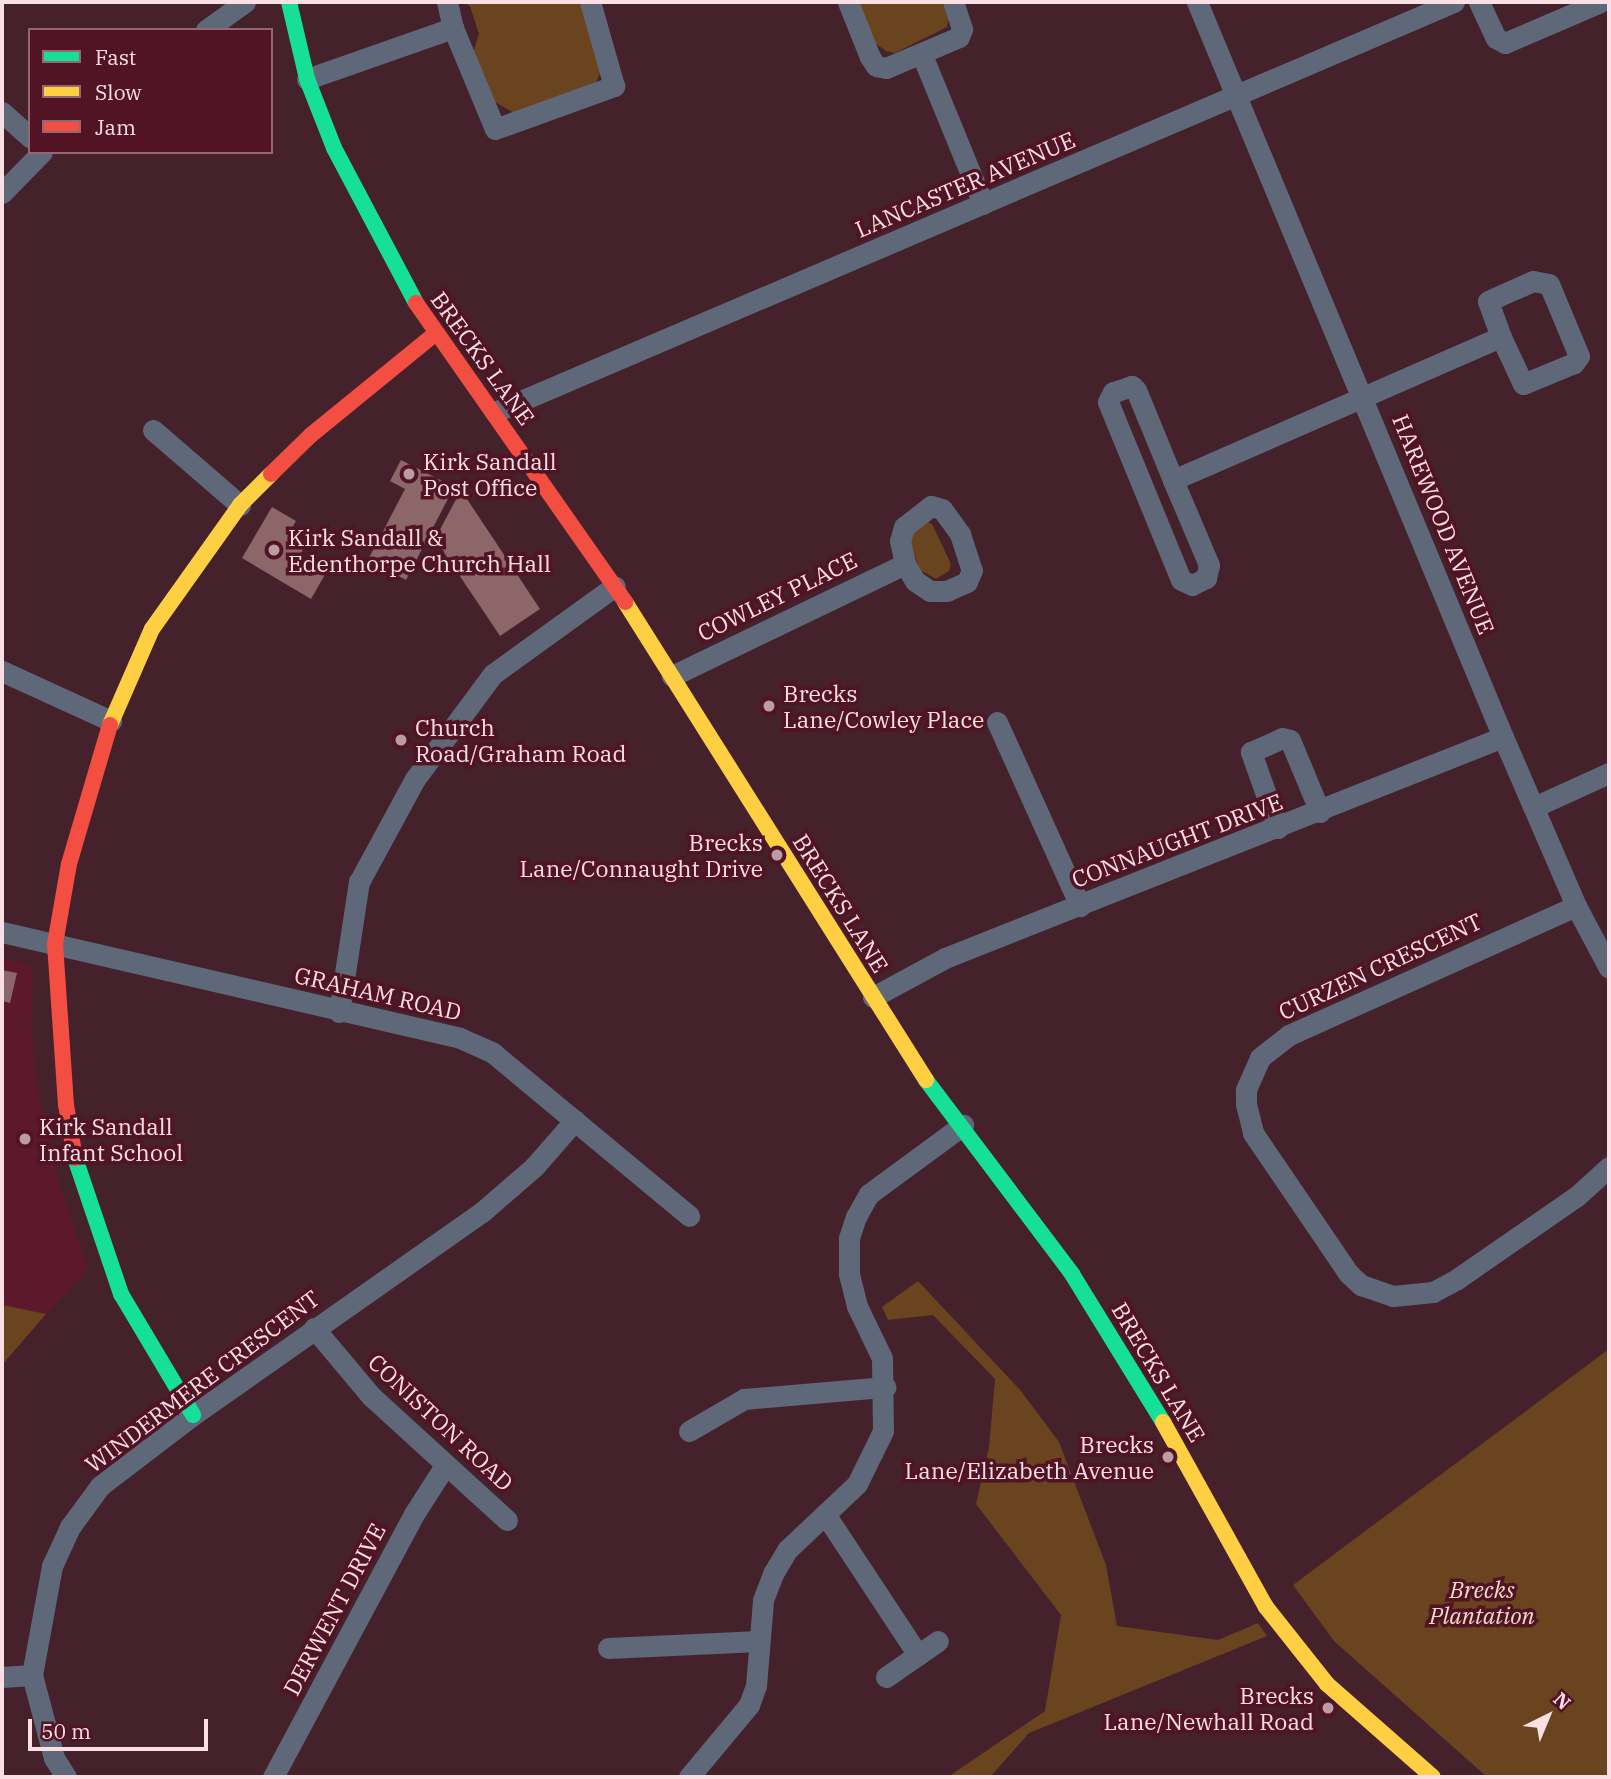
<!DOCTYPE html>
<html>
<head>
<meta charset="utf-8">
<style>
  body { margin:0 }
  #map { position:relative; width:1611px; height:1779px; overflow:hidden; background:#44212b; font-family:"IBM Plex Serif",serif }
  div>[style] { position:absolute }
  .built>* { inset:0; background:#5c192c }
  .green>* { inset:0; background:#6a441e }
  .building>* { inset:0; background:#8d6669 }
  .street>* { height:21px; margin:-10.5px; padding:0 10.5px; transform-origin:10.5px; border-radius:10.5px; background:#5e6878 }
  .fast>* { height:16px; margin:-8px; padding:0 8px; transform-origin:8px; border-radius:8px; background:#16e098 }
  .slow>* { height:16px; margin:-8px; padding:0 8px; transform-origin:8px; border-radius:8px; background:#ffcf43 }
  .jam>* { height:16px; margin:-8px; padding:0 8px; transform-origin:8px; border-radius:8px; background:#f24e42 }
  .dots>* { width:19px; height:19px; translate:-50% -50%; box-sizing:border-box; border:4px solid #521325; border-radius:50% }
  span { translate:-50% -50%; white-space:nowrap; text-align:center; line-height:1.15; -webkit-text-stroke:7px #521325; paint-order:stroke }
  .street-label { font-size:23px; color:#fae0e4 }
  .poi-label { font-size:23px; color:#fae0e4 }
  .left { translate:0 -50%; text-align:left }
  .right { translate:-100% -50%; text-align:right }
  .park-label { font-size:23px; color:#f1dcc7; font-style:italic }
  .frame { position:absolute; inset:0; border:4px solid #fae0e4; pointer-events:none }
  .legend { position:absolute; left:28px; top:28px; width:245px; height:126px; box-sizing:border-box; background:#521325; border:2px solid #956571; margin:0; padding:9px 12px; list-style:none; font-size:21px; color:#fae0e4 }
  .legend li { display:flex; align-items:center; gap:14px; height:35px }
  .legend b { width:35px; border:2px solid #956571 }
  .north { position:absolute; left:1513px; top:1681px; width:70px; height:70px; -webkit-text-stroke:5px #521325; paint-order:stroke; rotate:43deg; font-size:19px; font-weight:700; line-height:28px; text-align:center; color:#fae0e4 }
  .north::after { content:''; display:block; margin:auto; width:24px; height:32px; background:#fae0e4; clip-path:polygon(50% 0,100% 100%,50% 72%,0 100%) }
  .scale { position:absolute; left:28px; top:1719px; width:180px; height:32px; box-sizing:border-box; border:4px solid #fae0e4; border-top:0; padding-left:9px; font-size:21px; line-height:24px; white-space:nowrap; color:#fae0e4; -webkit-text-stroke:5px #521325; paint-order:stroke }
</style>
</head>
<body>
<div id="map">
  <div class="built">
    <div style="clip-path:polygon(2px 958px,33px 966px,31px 1029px,39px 1096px,59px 1182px,88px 1269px,2px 1365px)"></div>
  </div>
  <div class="green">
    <div style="clip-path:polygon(462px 2px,581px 2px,602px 68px,596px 83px,514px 113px,495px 102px,473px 53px,479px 34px,470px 6px)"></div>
    <div style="clip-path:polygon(858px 2px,943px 2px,949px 15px,947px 27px,895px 53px,886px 51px,875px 43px)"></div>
    <div style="clip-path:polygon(926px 521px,932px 524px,951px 564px,949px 571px,936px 579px,920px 570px,907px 536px)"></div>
    <div style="clip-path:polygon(918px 1281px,1021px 1391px,1059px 1442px,1106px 1565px,1117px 1626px,1218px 1640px,1258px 1623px,1267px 1636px,1029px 1733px,990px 1777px,948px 1777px,1045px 1711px,1061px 1615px,976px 1504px,989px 1447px,995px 1379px,933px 1315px,888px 1320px,882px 1307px)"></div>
    <div style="clip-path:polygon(2px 1305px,46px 1314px,2px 1365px)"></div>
    <div style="clip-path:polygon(1609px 1349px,1609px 1777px,1487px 1777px,1334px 1641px,1293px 1585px)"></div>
  </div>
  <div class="building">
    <div style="clip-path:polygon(401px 460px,454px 487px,406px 580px,368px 560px,405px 489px,390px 481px)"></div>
    <div style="clip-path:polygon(461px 490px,540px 609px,500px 636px,435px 539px)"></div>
    <div style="clip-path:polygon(272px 507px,296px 521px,288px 535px,305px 546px,300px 555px,327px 571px,311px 599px,242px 558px)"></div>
    <div style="clip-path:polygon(2px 970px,17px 973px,10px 1003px,2px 1001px)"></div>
  </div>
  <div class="street">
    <div style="left:447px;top:2px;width:27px;rotate:77deg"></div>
    <div style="left:453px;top:28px;width:109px;rotate:67.4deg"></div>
    <div style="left:495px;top:129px;width:127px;rotate:-19.9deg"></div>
    <div style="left:614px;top:86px;width:87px;rotate:-105.9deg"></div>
    <div style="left:848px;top:2px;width:59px;rotate:68.2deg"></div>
    <div style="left:870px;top:57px;width:11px;rotate:56deg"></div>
    <div style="left:876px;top:66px;width:10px;rotate:11deg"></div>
    <div style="left:886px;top:68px;width:79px;rotate:-23deg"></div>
    <div style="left:959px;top:37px;width:9px;rotate:-69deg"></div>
    <div style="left:962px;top:29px;width:28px;rotate:-108deg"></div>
    <div style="left:1197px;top:2px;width:796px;rotate:67.4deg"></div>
    <div style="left:1503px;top:737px;width:184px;rotate:66.6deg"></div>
    <div style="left:1576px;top:906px;width:70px;rotate:62deg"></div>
    <div style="left:1479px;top:2px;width:40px;rotate:65deg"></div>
    <div style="left:1496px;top:38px;width:10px;rotate:29deg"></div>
    <div style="left:1505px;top:43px;width:103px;rotate:-23.3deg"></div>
    <div style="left:206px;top:30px;width:48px;rotate:-35.7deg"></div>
    <div style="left:922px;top:55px;width:161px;rotate:67.7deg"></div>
    <div style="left:307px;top:79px;width:155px;rotate:-19.3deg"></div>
    <div style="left:2px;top:112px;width:38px;rotate:42deg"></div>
    <div style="left:2px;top:193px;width:57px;rotate:-45.7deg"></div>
    <div style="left:495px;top:412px;width:1043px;rotate:-23.15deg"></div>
    <div style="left:153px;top:430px;width:115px;rotate:40.8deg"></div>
    <div style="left:1173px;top:480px;width:97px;rotate:-112.3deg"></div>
    <div style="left:1136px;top:390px;width:6px;rotate:-135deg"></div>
    <div style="left:1132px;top:386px;width:20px;rotate:162deg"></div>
    <div style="left:1113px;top:392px;width:11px;rotate:117deg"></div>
    <div style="left:1108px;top:402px;width:192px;rotate:67.7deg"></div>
    <div style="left:1181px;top:580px;width:12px;rotate:24deg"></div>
    <div style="left:1192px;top:585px;width:16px;rotate:-27deg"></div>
    <div style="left:1206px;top:578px;width:13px;rotate:-77deg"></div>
    <div style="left:1209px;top:565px;width:92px;rotate:-113deg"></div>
    <div style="left:1173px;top:480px;width:358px;rotate:-23.6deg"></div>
    <div style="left:1501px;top:337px;width:38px;rotate:-110deg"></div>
    <div style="left:1488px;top:301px;width:49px;rotate:-24deg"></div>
    <div style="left:1533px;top:281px;width:16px;rotate:11deg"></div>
    <div style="left:1549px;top:284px;width:78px;rotate:67.4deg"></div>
    <div style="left:1579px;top:356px;width:9px;rotate:126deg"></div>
    <div style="left:1574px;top:363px;width:55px;rotate:157.6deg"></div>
    <div style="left:1523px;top:384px;width:52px;rotate:-115.1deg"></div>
    <div style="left:931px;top:506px;width:11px;rotate:15deg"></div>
    <div style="left:942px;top:509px;width:31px;rotate:54deg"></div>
    <div style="left:960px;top:534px;width:38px;rotate:72deg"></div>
    <div style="left:972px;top:570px;width:13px;rotate:113deg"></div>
    <div style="left:967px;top:582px;width:22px;rotate:156deg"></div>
    <div style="left:947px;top:591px;width:17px;rotate:180deg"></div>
    <div style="left:930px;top:591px;width:18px;rotate:-146deg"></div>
    <div style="left:915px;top:581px;width:20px;rotate:-120deg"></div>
    <div style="left:905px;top:564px;width:24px;rotate:-102deg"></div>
    <div style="left:900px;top:541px;width:15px;rotate:-74deg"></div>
    <div style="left:904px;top:527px;width:34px;rotate:-38deg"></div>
    <div style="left:2px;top:671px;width:120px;rotate:24.6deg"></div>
    <div style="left:672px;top:676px;width:259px;rotate:-25.7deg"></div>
    <div style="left:997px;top:722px;width:202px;rotate:65.7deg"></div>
    <div style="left:1534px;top:807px;width:82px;rotate:-24.4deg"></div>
    <div style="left:1278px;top:828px;width:81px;rotate:-109.6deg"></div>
    <div style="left:1251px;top:752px;width:34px;rotate:-24deg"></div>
    <div style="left:1282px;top:738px;width:8px;rotate:14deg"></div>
    <div style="left:1290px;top:740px;width:78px;rotate:67.4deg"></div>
    <div style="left:1576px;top:906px;width:315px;rotate:155.8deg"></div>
    <div style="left:1289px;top:1035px;width:37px;rotate:142deg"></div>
    <div style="left:1260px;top:1058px;width:35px;rotate:114deg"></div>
    <div style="left:1246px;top:1090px;width:14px;rotate:90deg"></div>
    <div style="left:1246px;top:1104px;width:30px;rotate:76deg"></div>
    <div style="left:1253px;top:1133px;width:169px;rotate:55.8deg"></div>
    <div style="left:1348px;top:1273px;width:18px;rotate:43deg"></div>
    <div style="left:1361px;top:1285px;width:34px;rotate:19deg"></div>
    <div style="left:1393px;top:1296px;width:40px;rotate:-5.7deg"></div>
    <div style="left:1433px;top:1292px;width:27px;rotate:-28deg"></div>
    <div style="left:1457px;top:1279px;width:146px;rotate:-34.7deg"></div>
    <div style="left:1577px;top:1196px;width:43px;rotate:-42.2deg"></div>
    <div style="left:2px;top:932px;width:470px;rotate:13deg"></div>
    <div style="left:460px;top:1038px;width:36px;rotate:24deg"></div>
    <div style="left:493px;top:1053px;width:255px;rotate:39.7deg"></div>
    <div style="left:873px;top:997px;width:82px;rotate:-28.4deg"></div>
    <div style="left:945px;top:958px;width:600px;rotate:-21.61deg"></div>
    <div style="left:339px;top:1012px;width:132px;rotate:-81.3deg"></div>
    <div style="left:359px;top:882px;width:117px;rotate:-61.5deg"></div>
    <div style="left:415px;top:779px;width:131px;rotate:-53.4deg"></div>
    <div style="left:493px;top:674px;width:150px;rotate:-35.8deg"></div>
    <div style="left:314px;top:1328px;width:89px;rotate:50deg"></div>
    <div style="left:371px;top:1396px;width:184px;rotate:42.4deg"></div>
    <div style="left:689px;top:1431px;width:64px;rotate:-30.2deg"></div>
    <div style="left:744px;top:1399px;width:142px;rotate:-4.9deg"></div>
    <div style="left:825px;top:1514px;width:169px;rotate:56.6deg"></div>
    <div style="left:608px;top:1648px;width:151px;rotate:-2.7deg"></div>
    <div style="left:2px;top:1677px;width:30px;rotate:-4deg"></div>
    <div style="left:886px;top:1677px;width:63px;rotate:-34.7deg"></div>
    <div style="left:66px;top:1777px;width:22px;rotate:-122deg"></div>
    <div style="left:54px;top:1758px;width:86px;rotate:-104.8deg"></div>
    <div style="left:32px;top:1675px;width:111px;rotate:-79.6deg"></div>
    <div style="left:52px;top:1566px;width:43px;rotate:-65.2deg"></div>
    <div style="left:70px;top:1527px;width:51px;rotate:-53.8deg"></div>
    <div style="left:100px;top:1486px;width:117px;rotate:-37.4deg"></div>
    <div style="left:193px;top:1415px;width:353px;rotate:-35.1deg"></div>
    <div style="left:482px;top:1212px;width:69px;rotate:-40.9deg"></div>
    <div style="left:534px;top:1167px;width:62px;rotate:-48.9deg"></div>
    <div style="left:273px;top:1777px;width:298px;rotate:-61.8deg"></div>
    <div style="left:414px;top:1514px;width:56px;rotate:-57.4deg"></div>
    <div style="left:689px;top:1777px;width:94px;rotate:-50.2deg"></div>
    <div style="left:749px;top:1705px;width:20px;rotate:-70deg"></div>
    <div style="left:756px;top:1686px;width:86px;rotate:-85.3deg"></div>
    <div style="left:763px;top:1600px;width:30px;rotate:-69deg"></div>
    <div style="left:774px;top:1572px;width:26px;rotate:-59deg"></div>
    <div style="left:787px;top:1550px;width:96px;rotate:-43.3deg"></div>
    <div style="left:857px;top:1484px;width:59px;rotate:-63.9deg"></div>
    <div style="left:883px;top:1431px;width:73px;rotate:-90.8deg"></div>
    <div style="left:882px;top:1358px;width:58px;rotate:-115.7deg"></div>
    <div style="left:857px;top:1306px;width:33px;rotate:-104deg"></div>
    <div style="left:849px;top:1274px;width:36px;rotate:-90deg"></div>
    <div style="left:849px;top:1238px;width:22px;rotate:-72deg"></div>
    <div style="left:856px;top:1217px;width:26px;rotate:-61deg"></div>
    <div style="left:869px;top:1194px;width:117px;rotate:-36.3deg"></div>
  </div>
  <div class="fast">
    <div style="left:289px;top:2px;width:79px;rotate:76.8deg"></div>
    <div style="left:307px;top:79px;width:74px;rotate:68.6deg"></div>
    <div style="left:334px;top:148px;width:175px;rotate:62.1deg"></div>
    <div style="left:926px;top:1080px;width:243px;rotate:53deg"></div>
    <div style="left:1072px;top:1274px;width:174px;rotate:58.4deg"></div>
    <div style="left:75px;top:1158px;width:144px;rotate:71.3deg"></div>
    <div style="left:121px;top:1294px;width:141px;rotate:59.2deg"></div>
  </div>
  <div class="slow">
    <div style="left:625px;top:602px;width:565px;rotate:57.8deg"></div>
    <div style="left:110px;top:725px;width:105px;rotate:-66.4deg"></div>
    <div style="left:152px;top:629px;width:152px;rotate:-54.6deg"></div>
    <div style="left:240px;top:505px;width:44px;rotate:-45deg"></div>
    <div style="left:1163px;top:1422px;width:212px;rotate:60.9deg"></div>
    <div style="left:1266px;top:1607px;width:98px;rotate:51.6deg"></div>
    <div style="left:1327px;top:1684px;width:141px;rotate:41.3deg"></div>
  </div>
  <div class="jam">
    <div style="left:416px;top:303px;width:365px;rotate:55deg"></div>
    <div style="left:271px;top:474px;width:56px;rotate:-44.3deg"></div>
    <div style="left:311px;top:435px;width:160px;rotate:-39.2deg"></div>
    <div style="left:75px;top:1158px;width:54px;rotate:-99.6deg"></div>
    <div style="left:66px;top:1105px;width:161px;rotate:-93.9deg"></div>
    <div style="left:55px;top:944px;width:81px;rotate:-80.1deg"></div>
    <div style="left:69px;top:864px;width:145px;rotate:-73.6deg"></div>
  </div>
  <div class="dots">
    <div style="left:409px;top:474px;background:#ba9da3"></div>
    <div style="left:274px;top:550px;background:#ba9da3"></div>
    <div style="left:769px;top:706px;background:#ba9da3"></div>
    <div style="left:401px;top:740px;background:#ba9da3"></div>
    <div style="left:777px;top:855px;background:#ba9da3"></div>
    <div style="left:25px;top:1139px;background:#ba9da3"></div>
    <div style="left:1168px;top:1457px;background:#ba9da3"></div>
    <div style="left:1328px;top:1708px;background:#ba9da3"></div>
  </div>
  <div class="street-label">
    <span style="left:965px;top:184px;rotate:-23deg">LANCASTER AVENUE</span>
    <span style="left:483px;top:358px;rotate:54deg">BRECKS LANE</span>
    <span style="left:1444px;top:524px;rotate:68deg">HAREWOOD AVENUE</span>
    <span style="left:777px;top:596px;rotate:-26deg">COWLEY PLACE</span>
    <span style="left:1177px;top:840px;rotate:-21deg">CONNAUGHT DRIVE</span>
    <span style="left:841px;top:903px;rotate:58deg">BRECKS LANE</span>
    <span style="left:1380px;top:966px;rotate:-25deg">CURZEN CRESCENT</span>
    <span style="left:378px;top:993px;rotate:13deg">GRAHAM ROAD</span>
    <span style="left:1159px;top:1372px;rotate:59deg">BRECKS LANE</span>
    <span style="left:202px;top:1381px;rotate:-37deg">WINDERMERE CRESCENT</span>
    <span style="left:441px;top:1422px;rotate:43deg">CONISTON ROAD</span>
    <span style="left:334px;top:1609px;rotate:-62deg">DERWENT DRIVE</span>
  </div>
  <div class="poi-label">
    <span class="left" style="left:423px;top:474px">Kirk Sandall<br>Post Office</span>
    <span class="left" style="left:288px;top:550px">Kirk Sandall &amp;<br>Edenthorpe Church Hall</span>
    <span class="left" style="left:783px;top:706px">Brecks<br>Lane/Cowley Place</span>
    <span class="left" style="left:415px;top:740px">Church<br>Road/Graham Road</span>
    <span class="right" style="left:763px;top:855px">Brecks<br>Lane/Connaught Drive</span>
    <span class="left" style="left:39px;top:1139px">Kirk Sandall<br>Infant School</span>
    <span class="right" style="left:1154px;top:1457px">Brecks<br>Lane/Elizabeth Avenue</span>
    <span class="right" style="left:1314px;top:1708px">Brecks<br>Lane/Newhall Road</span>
  </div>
  <div class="park-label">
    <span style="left:1482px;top:1602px">Brecks<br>Plantation</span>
  </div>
  <div class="frame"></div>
  <ul class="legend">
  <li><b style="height:9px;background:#16e098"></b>Fast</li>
  <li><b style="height:9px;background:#ffcf43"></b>Slow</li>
  <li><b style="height:9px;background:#f24e42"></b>Jam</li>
  </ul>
  <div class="north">N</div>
  <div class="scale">50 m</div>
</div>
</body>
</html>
